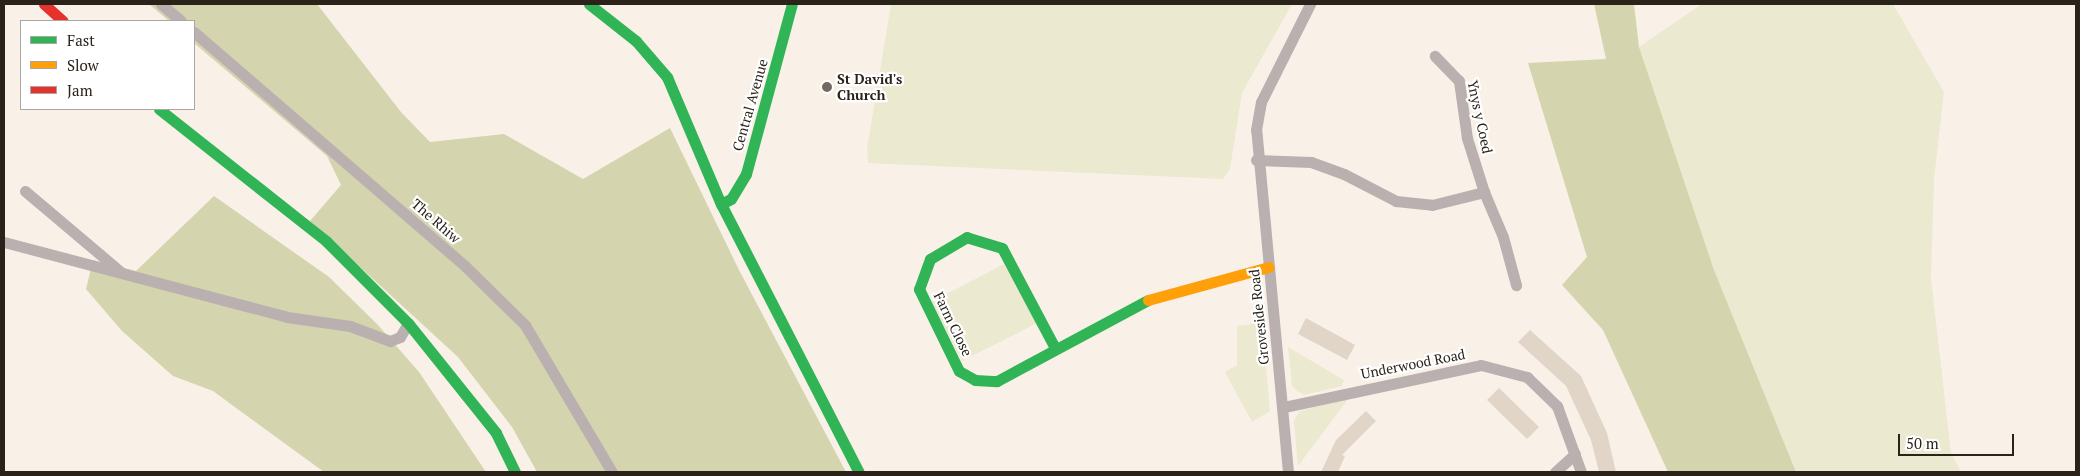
<!DOCTYPE html>
<html>
<head>
<meta charset="utf-8">
<style>
  body { margin:0 }
  #map { position:relative; width:2080px; height:476px; overflow:hidden; background:#f9f1e8; font-family:"PT Serif",serif }
  div>[style] { position:absolute }
  .green>* { inset:0; background:#ebe9cf }
  .forest>* { inset:0; background:#d4d4ae }
  .building>* { inset:0; background:#e0d5c7 }
  .street>* { height:11px; margin:-5.5px; padding:0 5.5px; transform-origin:5.5px; border-radius:5.5px; background:#bab0b0 }
  .fast>* { height:11px; margin:-5.5px; padding:0 5.5px; transform-origin:5.5px; border-radius:5.5px; background:#30b455 }
  .slow>* { height:11px; margin:-5.5px; padding:0 5.5px; transform-origin:5.5px; border-radius:5.5px; background:#ff9f0a }
  .jam>* { height:11px; margin:-5.5px; padding:0 5.5px; transform-origin:5.5px; border-radius:5.5px; background:#e5322d }
  .dots>* { width:14px; height:14px; translate:-50% -50%; box-sizing:border-box; border:2px solid #fff; border-radius:50% }
  span { translate:-50% -50%; white-space:nowrap; text-align:center; line-height:1.15; -webkit-text-stroke:4.5px #fff; paint-order:stroke }
  .poi-label { font-size:14px; color:#2b231a; font-weight:700 }
  .left { translate:0 -50%; text-align:left }
  .street-label { font-size:14px; color:#2b231a }
  .frame { position:absolute; inset:0; border:5px solid #2b231a; pointer-events:none }
  .legend { position:absolute; left:20px; top:20px; width:175px; height:90px; box-sizing:border-box; background:#fff; border:1px solid #aaa7a3; margin:0; padding:6px 9px; list-style:none; font-size:15px; color:#2b231a }
  .legend li { display:flex; align-items:center; gap:10px; height:25px }
  .legend b { width:25px; border:1px solid #aaa7a3 }
  .scale { position:absolute; left:1898px; top:434px; width:116px; height:22px; box-sizing:border-box; border:2px solid #2b231a; border-top:0; padding-left:6px; font-size:15px; line-height:18px; white-space:nowrap; color:#2b231a; -webkit-text-stroke:4px #fff; paint-order:stroke }
</style>
</head>
<body>
<div id="map">
  <div class="green">
    <div style="clip-path:polygon(891px 4px,1292px 4px,1242px 93px,1230px 169px,1223px 179px,868px 163px,867px 149px)"></div>
    <div style="clip-path:polygon(1702px 4px,1893px 4px,1944px 92px,1934px 179px,1931px 278px,1951px 453px,1961px 472px,1796px 472px,1714px 270px,1639px 47px)"></div>
    <div style="clip-path:polygon(1004px 264px,1037px 323px,962px 361px,931px 302px)"></div>
    <div style="clip-path:polygon(1262px 323px,1270px 411px,1252px 422px,1225px 372px,1237px 365px,1237px 326px)"></div>
    <div style="clip-path:polygon(1288px 347px,1344px 380px,1342px 386px,1304px 395px,1297px 391px,1292px 386px)"></div>
    <div style="clip-path:polygon(1349px 398px,1298px 466px,1294px 421px,1300px 411px)"></div>
  </div>
  <div class="forest">
    <div style="clip-path:polygon(149px 4px,317px 4px,401px 112px,430px 142px,504px 134px,583px 179px,670px 128px,739px 270px,846px 472px,537px 472px,512px 427px,458px 357px,310px 221px,341px 185px,327px 156px,194px 43px,194px 21px,169px 21px)"></div>
    <div style="clip-path:polygon(1594px 4px,1634px 4px,1639px 47px,1714px 270px,1796px 472px,1668px 472px,1603px 330px,1562px 285px,1587px 257px,1528px 63px,1606px 59px)"></div>
    <div style="clip-path:polygon(214px 196px,329px 277px,378px 325px,419px 372px,486px 472px,324px 472px,213px 391px,173px 376px,122px 331px,86px 289px,93px 260px,136px 271px)"></div>
  </div>
  <div class="building">
    <div style="clip-path:polygon(1306px 318px,1355px 345px,1347px 360px,1298px 334px)"></div>
    <div style="clip-path:polygon(1530px 330px,1581px 376px,1607px 433px,1616px 472px,1599px 472px,1591px 440px,1566px 386px,1518px 342px)"></div>
    <div style="clip-path:polygon(1499px 388px,1539px 427px,1527px 439px,1487px 400px)"></div>
    <div style="clip-path:polygon(1366px 411px,1376px 421px,1342px 455px,1345px 456px,1338px 472px,1321px 472px,1336px 440px)"></div>
  </div>
  <div class="street">
    <div style="left:161px;top:4px;width:26px;rotate:40deg"></div>
    <div style="left:194px;top:32px;width:359px;rotate:40.8deg"></div>
    <div style="left:466px;top:267px;width:83px;rotate:44.5deg"></div>
    <div style="left:525px;top:325px;width:171px;rotate:59.4deg"></div>
    <div style="left:1256px;top:160px;width:55px;rotate:2.1deg"></div>
    <div style="left:1311px;top:162px;width:35px;rotate:20deg"></div>
    <div style="left:1344px;top:174px;width:59px;rotate:27.4deg"></div>
    <div style="left:1396px;top:201px;width:36px;rotate:6deg"></div>
    <div style="left:1432px;top:205px;width:54px;rotate:-14deg"></div>
    <div style="left:1484px;top:192px;width:57px;rotate:-107.5deg"></div>
    <div style="left:1467px;top:138px;width:58px;rotate:-98deg"></div>
    <div style="left:1459px;top:81px;width:35px;rotate:-134deg"></div>
    <div style="left:25px;top:191px;width:126px;rotate:40.2deg"></div>
    <div style="left:1484px;top:192px;width:49px;rotate:67.1deg"></div>
    <div style="left:1503px;top:237px;width:50px;rotate:74.8deg"></div>
    <div style="left:4px;top:242px;width:293px;rotate:14.8deg"></div>
    <div style="left:287px;top:317px;width:64px;rotate:8.1deg"></div>
    <div style="left:350px;top:326px;width:43px;rotate:20.6deg"></div>
    <div style="left:390px;top:341px;width:11px;rotate:-22deg"></div>
    <div style="left:400px;top:337px;width:16px;rotate:-60deg"></div>
    <div style="left:1284px;top:407px;width:201px;rotate:-12deg"></div>
    <div style="left:1481px;top:365px;width:48px;rotate:14.6deg"></div>
    <div style="left:1527px;top:377px;width:42px;rotate:44deg"></div>
    <div style="left:1557px;top:406px;width:70px;rotate:70deg"></div>
    <div style="left:1288px;top:472px;width:343px;rotate:-95.3deg"></div>
    <div style="left:1256px;top:130px;width:28px;rotate:-80deg"></div>
    <div style="left:1261px;top:102px;width:110px;rotate:-63.4deg"></div>
    <div style="left:1555px;top:472px;width:27px;rotate:-42deg"></div>
  </div>
  <div class="fast">
    <div style="left:589px;top:4px;width:60px;rotate:38.2deg"></div>
    <div style="left:636px;top:41px;width:48px;rotate:49.3deg"></div>
    <div style="left:667px;top:77px;width:138px;rotate:67deg"></div>
    <div style="left:721px;top:204px;width:301px;rotate:62.8deg"></div>
    <div style="left:159px;top:109px;width:213px;rotate:38.3deg"></div>
    <div style="left:326px;top:241px;width:116px;rotate:45deg"></div>
    <div style="left:408px;top:323px;width:141px;rotate:51.3deg"></div>
    <div style="left:496px;top:433px;width:43px;rotate:64deg"></div>
    <div style="left:721px;top:204px;width:11px;rotate:-27deg"></div>
    <div style="left:731px;top:199px;width:29px;rotate:-59deg"></div>
    <div style="left:746px;top:174px;width:176px;rotate:-74.9deg"></div>
    <div style="left:1055px;top:348px;width:113px;rotate:-117.9deg"></div>
    <div style="left:1002px;top:248px;width:37px;rotate:-163deg"></div>
    <div style="left:967px;top:237px;width:43px;rotate:149.3deg"></div>
    <div style="left:930px;top:259px;width:32px;rotate:110deg"></div>
    <div style="left:919px;top:289px;width:91px;rotate:64deg"></div>
    <div style="left:959px;top:371px;width:18px;rotate:29deg"></div>
    <div style="left:975px;top:380px;width:22px;rotate:3deg"></div>
    <div style="left:997px;top:381px;width:171px;rotate:-28.2deg"></div>
  </div>
  <div class="slow">
    <div style="left:1148px;top:300px;width:125px;rotate:-15.3deg"></div>
  </div>
  <div class="jam">
    <div style="left:44px;top:4px;width:25px;rotate:42deg"></div>
  </div>
  <div class="dots">
    <div style="left:827px;top:87px;background:#736b62"></div>
  </div>
  <div class="poi-label">
    <span class="left" style="left:837px;top:87px">St David's<br>Church</span>
  </div>
  <div class="street-label">
    <span style="left:750px;top:105px;rotate:-74deg">Central Avenue</span>
    <span style="left:1480px;top:117px;rotate:78deg">Ynys y Coed</span>
    <span style="left:436px;top:221px;rotate:41deg">The Rhiw</span>
    <span style="left:1259px;top:317px;rotate:-96deg">Groveside Road</span>
    <span style="left:953px;top:324px;rotate:64deg">Farm Close</span>
    <span style="left:1413px;top:364px;rotate:-11deg">Underwood Road</span>
  </div>
  <div class="frame"></div>
  <ul class="legend">
  <li><b style="height:6px;background:#30b455"></b>Fast</li>
  <li><b style="height:6px;background:#ff9f0a"></b>Slow</li>
  <li><b style="height:6px;background:#e5322d"></b>Jam</li>
  </ul>
  <div class="scale">50 m</div>
</div>
</body>
</html>
